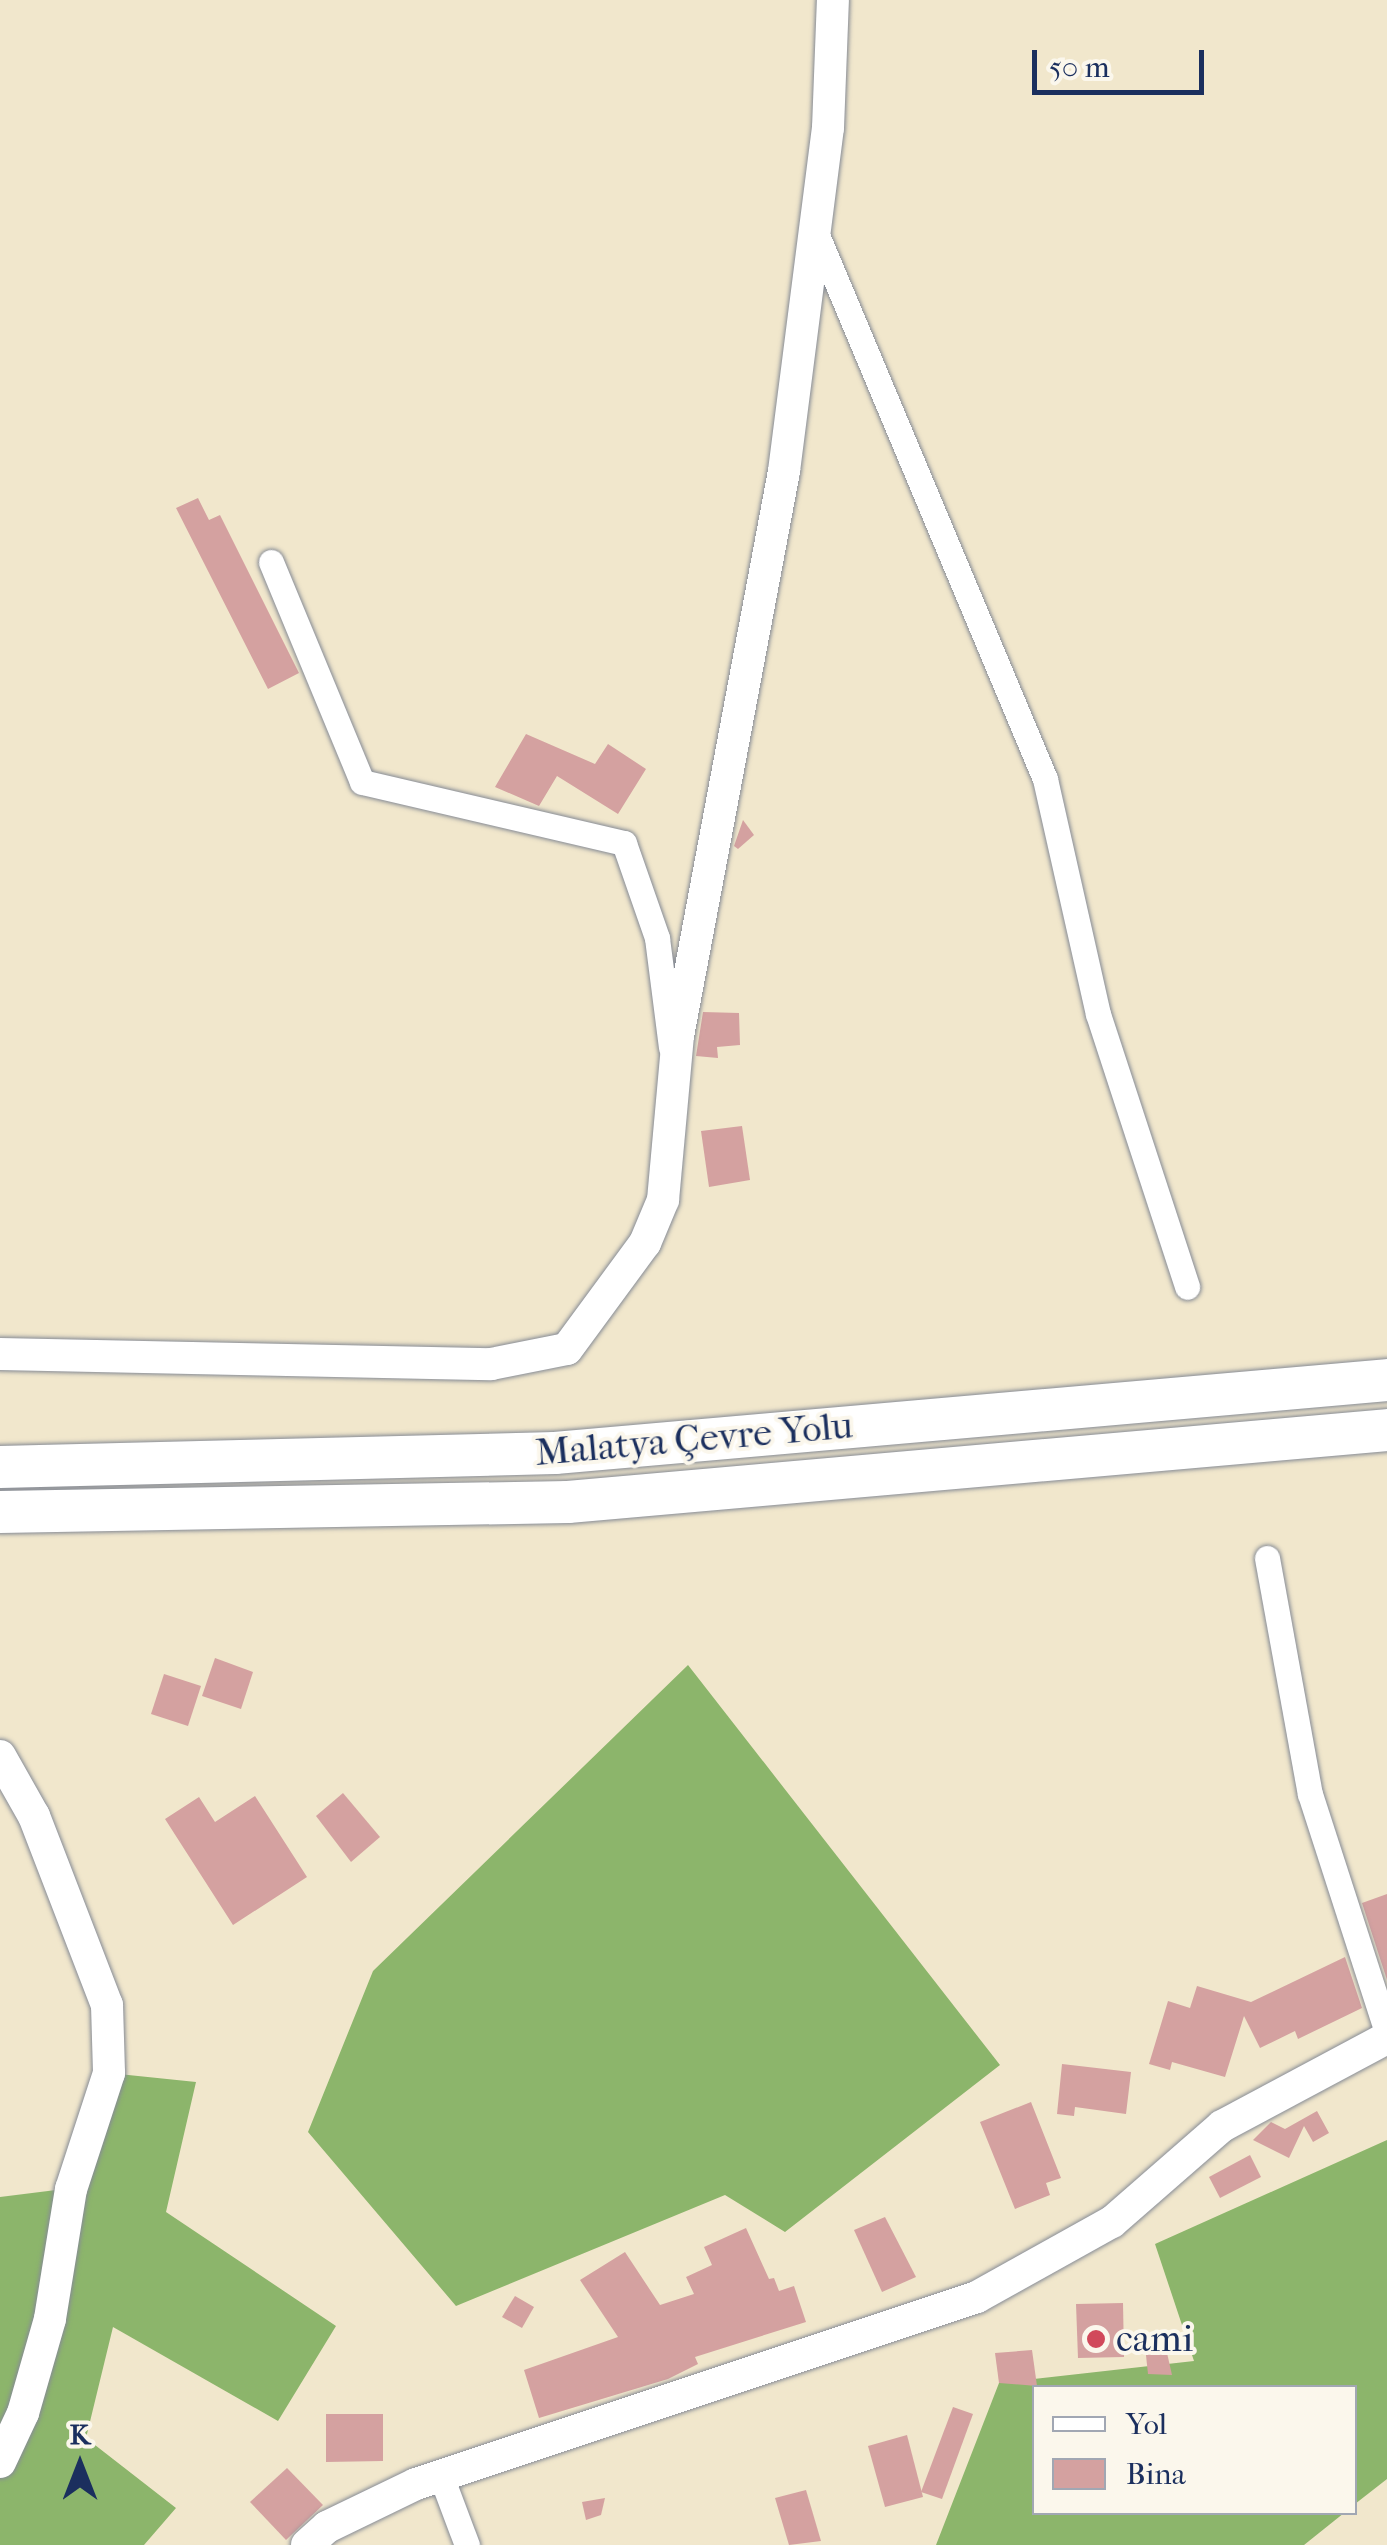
<!DOCTYPE html>
<html>
<head>
<meta charset="utf-8">
<style>
  body { margin:0 }
  #map { position:relative; width:1387px; height:2545px; overflow:hidden; background:#f1e7cc; font-family:"IM FELL French Canon",serif }
  div>[style] { position:absolute }
  .forest>* { inset:0; background:#8cb56b }
  .building>* { inset:0; background:#d4a1a0 }
  .roads { filter:drop-shadow(0 0 2px #868b95) drop-shadow(0 0 2px #868b95) }
  .minor>* { height:25px; margin:-12.5px; padding:0 12.5px; transform-origin:12.5px; border-radius:12.5px; background:#fff }
  .tertiary>* { height:32px; margin:-16px; padding:0 16px; transform-origin:16px; border-radius:16px; background:#fff }
  .trunk>* { height:42px; margin:-21px; padding:0 21px; transform-origin:21px; border-radius:21px; background:#fff }
  .dots>* { width:28px; height:28px; translate:-50% -50%; box-sizing:border-box; border:5px solid #fbf7ec; border-radius:50% }
  span { translate:-50% -50%; white-space:nowrap; text-align:center; line-height:1.15; -webkit-text-stroke:8px #fbf7ec; paint-order:stroke }
  .street-label { font-size:38px; color:#1b2f5e }
  .poi-label { font-size:38px; color:#1b2f5e }
  .left { translate:0 -50%; text-align:left }
  .legend { position:absolute; left:1032px; top:2385px; width:325px; height:130px; box-sizing:border-box; background:#fbf7ec; border:2px solid #a1a7b3; margin:0; padding:12px 18px; list-style:none; font-size:30px; color:#1b2f5e }
  .legend li { display:flex; align-items:center; gap:20px; height:50px }
  .legend b { width:50px; border:2px solid #a1a7b3 }
  .north { position:absolute; left:30px; top:2415px; width:100px; height:100px; -webkit-text-stroke:8px #fbf7ec; paint-order:stroke; rotate:0deg; font-size:28px; font-weight:700; line-height:40px; text-align:center; color:#1b2f5e }
  .north::after { content:''; display:block; margin:auto; width:35px; height:45px; background:#1b2f5e; clip-path:polygon(50% 0,100% 100%,50% 72%,0 100%) }
  .scale { position:absolute; left:1032px; top:50px; width:172px; height:45px; box-sizing:border-box; border:5px solid #1b2f5e; border-top:0; padding-left:12px; font-size:30px; line-height:35px; white-space:nowrap; color:#1b2f5e; -webkit-text-stroke:8px #fbf7ec; paint-order:stroke }
</style>
</head>
<body>
<div id="map">
  <div class="forest">
    <div style="clip-path:polygon(688px 1665px,1000px 2065px,785px 2232px,725px 2195px,456px 2306px,308px 2132px,373px 1971px)"></div>
    <div style="clip-path:polygon(109px 2073px,196px 2082px,166px 2212px,336px 2326px,278px 2421px,113px 2327px,86px 2438px,176px 2508px,144px 2545px,0 2545px,0 2197px,72px 2188px)"></div>
    <div style="clip-path:polygon(1387px 2140px,1387px 2479px,1355px 2504px,1354px 2388px,1034px 2388px,1034px 2512px,1344px 2513px,1304px 2545px,936px 2545px,999px 2383px,1194px 2361px,1155px 2244px)"></div>
  </div>
  <div class="building">
    <div style="clip-path:polygon(198px 498px,209px 520px,220px 515px,299px 673px,268px 689px,176px 508px)"></div>
    <div style="clip-path:polygon(526px 734px,595px 764px,608px 744px,646px 769px,618px 814px,557px 776px,539px 806px,495px 787px)"></div>
    <div style="clip-path:polygon(743px 820px,754px 835px,738px 849px,734px 846px)"></div>
    <div style="clip-path:polygon(703px 1012px,739px 1013px,740px 1045px,717px 1047px,718px 1058px,696px 1056px)"></div>
    <div style="clip-path:polygon(742px 1126px,750px 1180px,709px 1187px,701px 1131px)"></div>
    <div style="clip-path:polygon(215px 1658px,253px 1672px,241px 1709px,202px 1696px)"></div>
    <div style="clip-path:polygon(164px 1674px,201px 1686px,188px 1726px,151px 1714px)"></div>
    <div style="clip-path:polygon(343px 1793px,380px 1837px,351px 1862px,316px 1816px)"></div>
    <div style="clip-path:polygon(255px 1796px,307px 1877px,233px 1925px,165px 1819px,199px 1797px,215px 1822px)"></div>
    <div style="clip-path:polygon(1387px 1894px,1387px 1980px,1362px 1903px)"></div>
    <div style="clip-path:polygon(1345px 1957px,1362px 2008px,1298px 2039px,1295px 2031px,1260px 2048px,1244px 2016px,1225px 2077px,1172px 2062px,1170px 2070px,1149px 2064px,1168px 2001px,1190px 2008px,1197px 1986px,1251px 2002px)"></div>
    <div style="clip-path:polygon(1062px 2064px,1131px 2072px,1126px 2114px,1075px 2107px,1074px 2116px,1057px 2114px)"></div>
    <div style="clip-path:polygon(1031px 2102px,1061px 2178px,1046px 2183px,1050px 2195px,1015px 2209px,980px 2122px)"></div>
    <div style="clip-path:polygon(1317px 2111px,1329px 2133px,1313px 2142px,1304px 2126px,1289px 2158px,1253px 2140px,1271px 2122px,1285px 2129px)"></div>
    <div style="clip-path:polygon(1250px 2155px,1261px 2177px,1220px 2198px,1209px 2177px)"></div>
    <div style="clip-path:polygon(885px 2217px,916px 2277px,882px 2292px,854px 2230px)"></div>
    <div style="clip-path:polygon(746px 2228px,769px 2279px,774px 2278px,779px 2291px,794px 2286px,806px 2322px,695px 2357px,698px 2364px,668px 2379px,539px 2418px,524px 2370px,618px 2337px,580px 2280px,625px 2252px,660px 2305px,694px 2294px,686px 2277px,712px 2265px,704px 2247px)"></div>
    <div style="clip-path:polygon(515px 2296px,534px 2307px,522px 2328px,502px 2317px)"></div>
    <div style="clip-path:polygon(1123px 2303px,1124px 2357px,1078px 2358px,1076px 2304px)"></div>
    <div style="clip-path:polygon(1165px 2344px,1172px 2375px,1148px 2374px,1145px 2346px)"></div>
    <div style="clip-path:polygon(1032px 2350px,1037px 2386px,999px 2383px,995px 2353px)"></div>
    <div style="clip-path:polygon(953px 2407px,973px 2414px,942px 2499px,921px 2492px)"></div>
    <div style="clip-path:polygon(326px 2414px,383px 2414px,383px 2461px,326px 2462px)"></div>
    <div style="clip-path:polygon(907px 2435px,923px 2497px,885px 2507px,868px 2446px)"></div>
    <div style="clip-path:polygon(287px 2468px,323px 2505px,286px 2540px,250px 2502px)"></div>
    <div style="clip-path:polygon(806px 2490px,821px 2541px,789px 2545px,775px 2498px)"></div>
    <div style="clip-path:polygon(605px 2498px,601px 2515px,586px 2520px,582px 2502px)"></div>
  </div>
  <div class="roads">
    <div class="minor">
      <div style="left:817px;top:235px;width:590px;rotate:67.26deg"></div>
      <div style="left:1045px;top:779px;width:241px;rotate:77.3deg"></div>
      <div style="left:1098px;top:1014px;width:287px;rotate:71.9deg"></div>
      <div style="left:271px;top:562px;width:238px;rotate:67.5deg"></div>
      <div style="left:362px;top:782px;width:269px;rotate:13.1deg"></div>
      <div style="left:624px;top:843px;width:101px;rotate:70.8deg"></div>
      <div style="left:657px;top:938px;width:110px;rotate:82.7deg"></div>
      <div style="left:1267px;top:1558px;width:240px;rotate:79.7deg"></div>
      <div style="left:1310px;top:1794px;width:251px;rotate:72.1deg"></div>
      <div style="left:441px;top:2476px;width:74px;rotate:69.4deg"></div>
    </div>
    <div class="tertiary">
      <div style="left:0;top:1354px;width:491px;rotate:1.2deg"></div>
      <div style="left:491px;top:1364px;width:77px;rotate:-11.2deg"></div>
      <div style="left:567px;top:1349px;width:132px;rotate:-53.7deg"></div>
      <div style="left:645px;top:1243px;width:47px;rotate:-67.3deg"></div>
      <div style="left:663px;top:1200px;width:165px;rotate:-84.8deg"></div>
      <div style="left:678px;top:1036px;width:575px;rotate:-79.37deg"></div>
      <div style="left:784px;top:471px;width:346px;rotate:-82.7deg"></div>
      <div style="left:828px;top:128px;width:128px;rotate:-87.8deg"></div>
      <div style="left:0;top:1756px;width:69px;rotate:60.5deg"></div>
      <div style="left:34px;top:1816px;width:203px;rotate:68.9deg"></div>
      <div style="left:107px;top:2005px;width:68px;rotate:88.3deg"></div>
      <div style="left:109px;top:2073px;width:122px;rotate:108.1deg"></div>
      <div style="left:71px;top:2189px;width:132px;rotate:99.2deg"></div>
      <div style="left:50px;top:2319px;width:98px;rotate:106deg"></div>
      <div style="left:23px;top:2413px;width:54px;rotate:115.1deg"></div>
      <div style="left:307px;top:2545px;width:27px;rotate:-42deg"></div>
      <div style="left:327px;top:2527px;width:99px;rotate:-25.8deg"></div>
      <div style="left:416px;top:2484px;width:591px;rotate:-18.43deg"></div>
      <div style="left:977px;top:2297px;width:154px;rotate:-29.1deg"></div>
      <div style="left:1112px;top:2222px;width:146px;rotate:-41.1deg"></div>
      <div style="left:1222px;top:2126px;width:187px;rotate:-28.1deg"></div>
    </div>
    <div class="trunk">
      <div style="left:0;top:1467px;width:555px;rotate:-1.44deg"></div>
      <div style="left:555px;top:1453px;width:835px;rotate:-5.01deg"></div>
      <div style="left:0;top:1512px;width:568px;rotate:-1.01deg"></div>
      <div style="left:568px;top:1502px;width:822px;rotate:-5.02deg"></div>
    </div>
  </div>
  <div class="dots">
    <div style="left:1096px;top:2339px;background:#d1495b"></div>
  </div>
  <div class="street-label">
    <span style="left:694px;top:1439px;rotate:-5deg">Malatya Çevre Yolu</span>
  </div>
  <div class="poi-label">
    <span class="left" style="left:1116px;top:2339px">cami</span>
  </div>
  <ul class="legend">
  <li><b style="height:12px;background:#fff"></b>Yol</li>
  <li><b style="height:28px;background:#d4a1a0"></b>Bina</li>
  </ul>
  <div class="north">K</div>
  <div class="scale">50 m</div>
</div>
</body>
</html>
